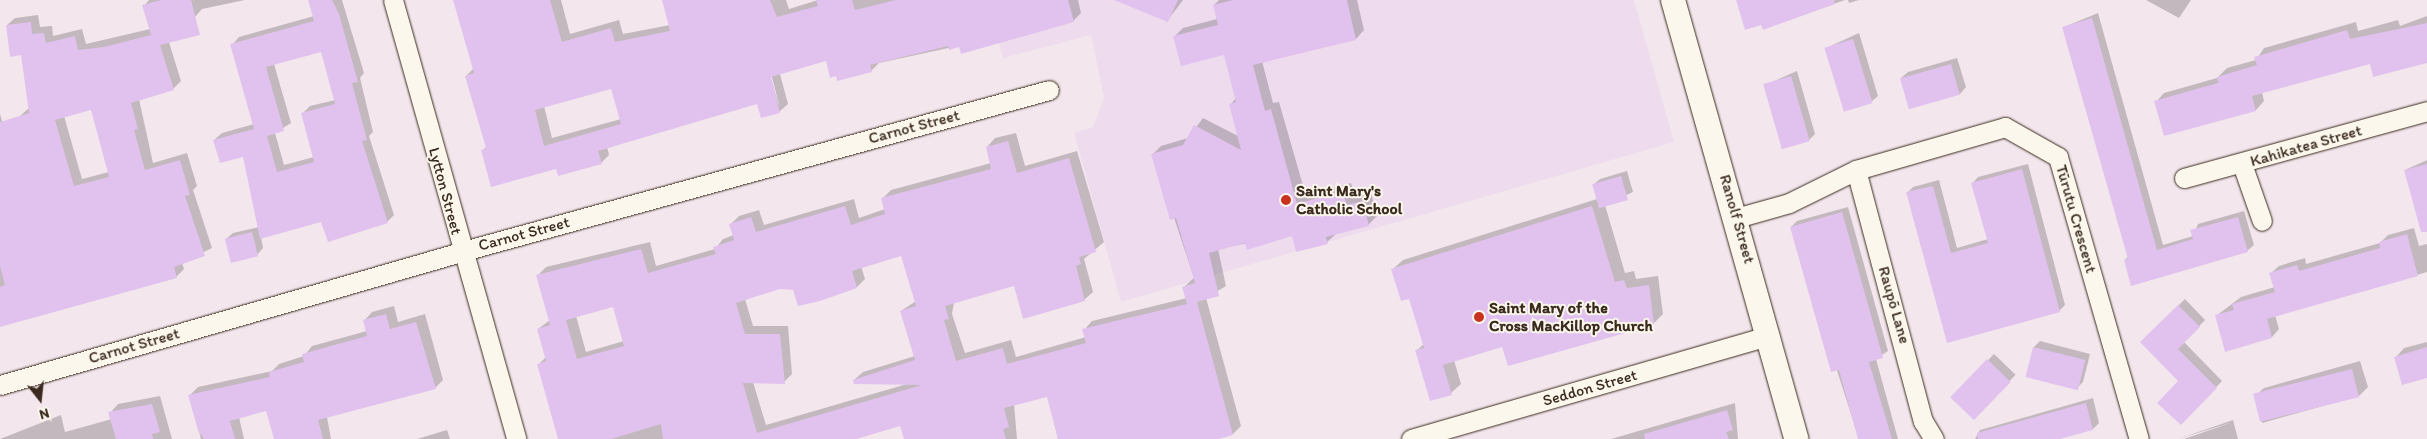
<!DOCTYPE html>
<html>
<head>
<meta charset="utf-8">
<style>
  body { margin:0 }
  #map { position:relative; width:2427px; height:439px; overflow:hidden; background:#f3e7ed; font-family:Itim,sans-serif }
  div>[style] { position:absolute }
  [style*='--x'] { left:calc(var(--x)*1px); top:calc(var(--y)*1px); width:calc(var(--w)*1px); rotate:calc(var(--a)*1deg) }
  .built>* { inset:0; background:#eedcee }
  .shadow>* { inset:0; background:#0003; transform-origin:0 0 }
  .building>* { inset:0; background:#e1c2ef; transform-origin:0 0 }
  .roads { filter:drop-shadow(0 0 1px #3b2a1e) drop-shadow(0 0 1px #3b2a1e) }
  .minor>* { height:19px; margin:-9.5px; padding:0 9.5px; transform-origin:9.5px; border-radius:9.5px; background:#fbf7ec }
  .tertiary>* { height:24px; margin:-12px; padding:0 12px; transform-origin:12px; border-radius:12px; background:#fbf7ec }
  .dots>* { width:14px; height:14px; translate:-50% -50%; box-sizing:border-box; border:2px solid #fbf7ec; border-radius:50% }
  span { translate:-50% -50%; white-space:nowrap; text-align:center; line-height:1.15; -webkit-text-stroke:4px #fbf7ec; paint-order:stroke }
  .street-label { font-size:16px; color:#3b2a1e }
  .poi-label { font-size:16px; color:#3b2a1e; font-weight:700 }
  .left { translate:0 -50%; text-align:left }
  .north { position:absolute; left:15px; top:374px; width:50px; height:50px; -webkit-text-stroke:4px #fbf7ec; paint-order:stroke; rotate:164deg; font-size:14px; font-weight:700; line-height:20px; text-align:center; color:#3b2a1e }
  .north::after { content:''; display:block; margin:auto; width:18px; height:22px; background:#3b2a1e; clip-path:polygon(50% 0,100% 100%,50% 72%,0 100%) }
</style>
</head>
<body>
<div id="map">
  <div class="built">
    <i style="clip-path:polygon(987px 0,1634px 0,1674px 142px,1121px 302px,1074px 133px,1093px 127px,1104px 98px,1091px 35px,1003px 58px)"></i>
  </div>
  <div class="shadow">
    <i style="clip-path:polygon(evenodd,149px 0,245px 0,202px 9px,195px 17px,164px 26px,181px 81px,173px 89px,139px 99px,153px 163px,187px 153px,197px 186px,193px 190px,212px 248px,182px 263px,184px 269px,176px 277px,0 326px,0 114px,15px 166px,19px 117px,29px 108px,22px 54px,7px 25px,15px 18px,38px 15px,40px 27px,52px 26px,53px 36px,82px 29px,86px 44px,150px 29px,144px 6px,149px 0,92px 108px,109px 172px,82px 179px,64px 116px,92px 108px)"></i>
    <i style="clip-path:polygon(evenodd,310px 0,342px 0,364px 73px,360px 78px,373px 132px,369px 136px,394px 215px,387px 222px,322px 220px,261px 237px,263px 248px,257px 255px,226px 239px,233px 233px,259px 227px,244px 155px,214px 140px,222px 133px,254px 124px,232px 45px,239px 37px,314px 16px,310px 0,322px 51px,335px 100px,310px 106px,302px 114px,314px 157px,284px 165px,275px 133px,291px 123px,274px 64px,322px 51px)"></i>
    <i style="clip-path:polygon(evenodd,457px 0,561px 0,570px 34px,619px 20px,623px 34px,670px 25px,663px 0,786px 0,789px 9px,818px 0,1078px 0,1081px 13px,1073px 21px,879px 63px,871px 71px,827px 59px,780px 74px,788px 104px,779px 112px,758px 103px,607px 147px,609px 155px,601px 163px,557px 168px,483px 150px,487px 146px,466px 76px,474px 68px,457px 0,770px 70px,780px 108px,768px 71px,770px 70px,457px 0,612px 87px,621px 119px,552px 138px,544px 106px,612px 87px)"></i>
    <i style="clip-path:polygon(1138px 0,1183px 0,1167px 21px)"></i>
    <i style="clip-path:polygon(evenodd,1219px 0,1357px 0,1364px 30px,1356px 39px,1262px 61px,1273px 103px,1279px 102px,1306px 196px,1351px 183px,1355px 197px,1371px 193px,1377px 216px,1368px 225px,1336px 234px,1327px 242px,1293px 234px,1218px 249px,1226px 286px,1206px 298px,1241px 426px,1233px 434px,1215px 439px,1058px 439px,1048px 395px,1014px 404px,1017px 439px,905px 439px,901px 425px,856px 439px,560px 439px,539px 364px,546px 357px,538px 329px,550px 320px,537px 276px,546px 267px,650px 242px,656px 266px,715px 249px,723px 239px,734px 235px,731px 224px,739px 216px,759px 210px,764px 225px,854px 199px,859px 218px,885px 209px,882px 199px,891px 190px,991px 163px,987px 147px,995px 138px,1016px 133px,1025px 166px,1077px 151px,1104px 242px,1084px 259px,1093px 292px,1084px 300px,1015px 284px,954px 302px,952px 314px,965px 353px,1011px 340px,1016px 357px,1086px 337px,1084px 330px,1092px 321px,1187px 298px,1184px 287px,1194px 278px,1153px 154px,1161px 146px,1188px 138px,1203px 118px,1238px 136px,1230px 105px,1236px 98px,1225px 54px,1175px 36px,1183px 28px,1217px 19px,1214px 5px,1219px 0,902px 254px,916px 301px,901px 311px,915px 356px,863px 372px,854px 380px,907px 384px,766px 425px,753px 382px,784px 382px,792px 374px,788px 326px,753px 326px,745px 299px,780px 288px,857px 287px,865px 279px,861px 266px,902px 254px,1219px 0,614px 306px,624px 341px,586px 352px,576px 316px,614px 306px)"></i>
    <i style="clip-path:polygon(1738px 0,1845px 0,1764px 28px)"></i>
    <i style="clip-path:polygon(1848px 0,1859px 0,1849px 3px)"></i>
    <i style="clip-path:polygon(2146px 0,2191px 0,2179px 18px)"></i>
    <i style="clip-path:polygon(2098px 13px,2163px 245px,2193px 236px,2198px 224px,2244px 211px,2254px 245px,2247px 251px,2125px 260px,2129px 256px,2064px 27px)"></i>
    <i style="clip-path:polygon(2427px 16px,2427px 61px,2370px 62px,2262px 92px,2264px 101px,2256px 110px,2165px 135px,2156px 102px,2164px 93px,2217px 78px,2227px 68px,2256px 60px,2264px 48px,2356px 22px,2358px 31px,2398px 20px,2400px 26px)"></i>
    <i style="clip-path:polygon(1859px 33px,1878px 96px,1871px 102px,1826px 48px)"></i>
    <i style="clip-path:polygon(1957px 58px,1966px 87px,1960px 94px,1901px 78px,1908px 72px)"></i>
    <i style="clip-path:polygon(1797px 71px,1815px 134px,1809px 140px,1765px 85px)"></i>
    <i style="clip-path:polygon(2427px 160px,2427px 200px,2405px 170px)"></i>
    <i style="clip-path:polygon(2028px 164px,2065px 305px,2059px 311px,1948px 342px,1907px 193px,1913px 187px,1939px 180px,1957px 248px,1988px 239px,1972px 184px,1978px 177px)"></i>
    <i style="clip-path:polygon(1627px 171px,1633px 192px,1605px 205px,1625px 273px,1634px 271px,1636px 279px,1658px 276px,1663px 314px,1653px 324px,1503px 346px,1454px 360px,1461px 384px,1451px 393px,1417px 350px,1424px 344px,1410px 297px,1393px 269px,1403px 260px,1597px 199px,1593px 185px,1600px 179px)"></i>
    <i style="clip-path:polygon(1848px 207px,1888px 351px,1876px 359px,1898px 439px,1859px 439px,1791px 227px,1797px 221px)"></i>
    <i style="clip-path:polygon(2414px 228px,2419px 246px,2427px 244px,2427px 272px,2275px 315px,2279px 329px,2272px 337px,2216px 316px,2241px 297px,2275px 287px,2271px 273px,2279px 266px,2305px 258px,2306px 264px,2380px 243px,2388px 235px)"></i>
    <i style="clip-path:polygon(2185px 299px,2205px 320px,2184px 342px,2222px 381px,2181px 424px,2180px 381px,2141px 342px)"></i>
    <i style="clip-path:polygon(394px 306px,398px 322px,425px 314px,443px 380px,435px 388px,327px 417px,331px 439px,276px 439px,267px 409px,239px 417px,244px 439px,201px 439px,189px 396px,198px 387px,272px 371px,279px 364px,304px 356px,312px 346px,367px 331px,364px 321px,372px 312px)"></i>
    <i style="clip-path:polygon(2040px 341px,2090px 354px,2083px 382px,2077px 388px,2027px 376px,2034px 347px)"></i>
    <i style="clip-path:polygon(2427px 342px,2427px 376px,2396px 357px,2404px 348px)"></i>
    <i style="left:1994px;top:354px;width:30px;height:61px;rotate:44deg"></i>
    <i style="clip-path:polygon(2360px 361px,2368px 387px,2359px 396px,2262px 423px,2255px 396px,2264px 388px)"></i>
    <i style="clip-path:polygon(160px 396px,172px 439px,0 439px,61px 415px,65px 432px,112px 419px,110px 413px,118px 404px)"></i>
    <i style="clip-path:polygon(2093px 398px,2099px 423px,2093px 429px,2057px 439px,1975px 439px,1980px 430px)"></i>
    <i style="clip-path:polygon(1735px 403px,1738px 439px,1611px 439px)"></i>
    <i style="clip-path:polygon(2233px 420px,2238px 439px,2184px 439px,2233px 422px,2178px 439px)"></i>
    <i style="clip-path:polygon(447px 430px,450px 439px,417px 439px)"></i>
  </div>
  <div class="building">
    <i style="clip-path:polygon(evenodd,161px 0,191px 0,200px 35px,160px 45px,174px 90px,131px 103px,138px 129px,134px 130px,145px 170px,180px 160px,190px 195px,185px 196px,205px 256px,174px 267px,177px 278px,0 327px,0 287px,5px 285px,0 266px,0 122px,29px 113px,21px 55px,10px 57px,6px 25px,31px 22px,32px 34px,44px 33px,46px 43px,75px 36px,78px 50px,104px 47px,151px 35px,142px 5px,161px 0,91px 110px,109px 177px,74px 186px,55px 120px,91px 110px)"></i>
    <i style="clip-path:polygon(evenodd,308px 0,332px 0,339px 14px,358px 82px,352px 83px,367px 140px,362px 141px,388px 223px,328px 242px,321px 222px,260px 239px,243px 157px,220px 163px,213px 140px,254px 129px,230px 44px,314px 21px,308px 0,321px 52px,335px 104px,301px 113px,314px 162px,277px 172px,267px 136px,284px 131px,266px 67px,321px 52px)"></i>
    <i style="clip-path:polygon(evenodd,453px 0,550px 0,562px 42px,611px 28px,615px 42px,670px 31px,662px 0,770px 0,777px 17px,818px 6px,816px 0,852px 0,855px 10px,896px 0,1068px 0,1074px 22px,961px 54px,959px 47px,949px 50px,948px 46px,870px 65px,872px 72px,837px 81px,836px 76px,830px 78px,826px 61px,771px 77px,780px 113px,761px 118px,757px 104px,598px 151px,602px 164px,558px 176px,556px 169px,491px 187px,481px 150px,486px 148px,465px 76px,474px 73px,453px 0,611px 89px,621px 124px,544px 146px,535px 110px,611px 89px)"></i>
    <i style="clip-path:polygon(1114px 0,1178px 0,1168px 22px)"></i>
    <i style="clip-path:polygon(evenodd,1233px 0,1347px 0,1356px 40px,1253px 65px,1265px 111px,1271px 109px,1297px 204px,1342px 191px,1347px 205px,1363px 201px,1369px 226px,1326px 237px,1328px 244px,1296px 252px,1292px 236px,1247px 250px,1245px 243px,1209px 253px,1219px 296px,1197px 302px,1233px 435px,1219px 439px,1058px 439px,1047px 397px,1004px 408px,1009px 427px,1003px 429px,1006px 439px,904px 439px,900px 426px,856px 439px,663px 439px,661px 424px,611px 439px,558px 439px,537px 364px,546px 361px,537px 329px,550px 325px,536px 275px,641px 249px,648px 273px,716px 254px,713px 247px,734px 240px,729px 224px,751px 217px,756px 232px,845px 206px,851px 225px,885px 214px,881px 198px,991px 169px,986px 147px,1008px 141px,1017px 173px,1069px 158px,1096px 252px,1079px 257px,1081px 264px,1076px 266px,1085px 301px,1023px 319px,1014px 286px,945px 306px,949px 319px,944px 320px,956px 361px,1003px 348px,1007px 364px,1086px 343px,1082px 329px,1187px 304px,1182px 287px,1195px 283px,1176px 218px,1170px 220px,1151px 154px,1183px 145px,1194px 125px,1241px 150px,1229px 104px,1236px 102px,1224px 55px,1181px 66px,1173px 36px,1218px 25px,1213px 5px,1233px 0,901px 256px,916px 306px,900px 311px,915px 360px,853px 380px,854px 384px,922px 385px,757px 433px,743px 383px,785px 384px,780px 334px,745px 334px,736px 303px,780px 289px,793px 290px,798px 306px,820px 301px,857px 288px,852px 271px,901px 256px,1233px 0,613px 307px,624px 346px,577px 359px,566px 320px,613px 307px)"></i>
    <i style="clip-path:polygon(1736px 0,1834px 0,1835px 4px,1763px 30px,1761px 25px,1745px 30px)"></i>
    <i style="clip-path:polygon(2092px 18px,2157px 250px,2193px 239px,2190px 230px,2238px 217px,2248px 252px,2131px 286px,2124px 260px,2128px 259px,2062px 27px)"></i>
    <i style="clip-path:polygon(2427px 23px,2427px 63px,2373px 77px,2370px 64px,2252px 96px,2256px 111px,2164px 136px,2154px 101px,2218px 83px,2217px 77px,2257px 65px,2254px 57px,2347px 30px,2350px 39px)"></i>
    <i style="left:1853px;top:39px;width:67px;height:30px;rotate:73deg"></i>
    <i style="left:1951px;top:64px;width:32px;height:53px;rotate:74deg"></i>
    <i style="left:1791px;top:76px;width:68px;height:29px;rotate:74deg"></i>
    <i style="clip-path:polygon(2427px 164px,2427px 232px,2421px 232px,2404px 170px)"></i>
    <i style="clip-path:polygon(2022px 169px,2060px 312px,1947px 343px,1906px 192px,1933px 186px,1951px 253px,1988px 243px,1971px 183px)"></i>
    <i style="left:1621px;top:176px;width:25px;height:30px;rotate:74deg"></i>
    <i style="clip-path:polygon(1592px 206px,1615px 282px,1624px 280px,1627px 288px,1649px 285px,1654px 325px,1508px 366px,1502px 347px,1443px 365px,1452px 395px,1430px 401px,1415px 350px,1424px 348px,1409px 299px,1401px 301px,1391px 269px)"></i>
    <i style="clip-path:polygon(1842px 212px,1883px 358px,1869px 362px,1892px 439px,1858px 439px,1839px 370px,1831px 372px,1790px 227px)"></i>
    <i style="left:252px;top:232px;width:25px;height:28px;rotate:76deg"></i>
    <i style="clip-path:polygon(2407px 234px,2418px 276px,2267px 319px,2272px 338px,2225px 352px,2215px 315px,2234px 310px,2232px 304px,2275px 292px,2269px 273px,2297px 265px,2299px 271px,2380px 248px,2379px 242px)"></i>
    <i style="clip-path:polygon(2178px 305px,2200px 327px,2178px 349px,2217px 388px,2181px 425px,2157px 403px,2178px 381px,2140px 342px)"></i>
    <i style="clip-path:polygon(386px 314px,390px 329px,416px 322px,436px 389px,318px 420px,323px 439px,274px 439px,266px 411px,230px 421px,235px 439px,204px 439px,198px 430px,188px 395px,270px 377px,269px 372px,304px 362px,302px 354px,367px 336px,363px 320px)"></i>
    <i style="left:2033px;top:347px;width:54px;height:31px;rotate:14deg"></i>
    <i style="clip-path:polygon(2427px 347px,2427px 378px,2402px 385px,2394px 357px)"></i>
    <i style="left:1987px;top:359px;width:33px;height:53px;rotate:44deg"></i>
    <i style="left:2352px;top:369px;width:29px;height:102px;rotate:76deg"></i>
    <i style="clip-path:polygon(2086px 403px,2093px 430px,2060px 439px,1978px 439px,1977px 433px)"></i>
    <i style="clip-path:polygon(152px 404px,160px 432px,152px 434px,153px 439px,116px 439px,108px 412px)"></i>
    <i style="clip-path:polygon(1727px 410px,1733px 430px,1726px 432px,1729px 439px,1645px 439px,1644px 434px)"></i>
  </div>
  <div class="roads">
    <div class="minor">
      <i style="--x:393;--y:0;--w:456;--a:74.3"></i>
      <i style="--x:2242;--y:164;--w:60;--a:70.7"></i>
      <i style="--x:1856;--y:170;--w:260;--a:75.1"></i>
      <i style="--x:1923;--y:421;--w:21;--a:59"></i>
      <i style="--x:2184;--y:178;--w:252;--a:-15.4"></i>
      <i style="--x:1736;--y:218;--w:55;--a:-15.8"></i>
      <i style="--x:1789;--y:203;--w:75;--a:-26.2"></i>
      <i style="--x:1856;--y:170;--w:155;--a:-16.1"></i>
      <i style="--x:2005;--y:127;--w:61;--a:29.5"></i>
      <i style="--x:2058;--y:157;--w:293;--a:74"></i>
      <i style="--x:0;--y:385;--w:498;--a:-16.1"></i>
      <i style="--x:478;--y:247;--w:592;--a:-15.37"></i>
      <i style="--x:1411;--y:439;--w:373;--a:-16.1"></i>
    </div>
    <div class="tertiary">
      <i style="--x:1673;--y:0;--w:456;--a:74.3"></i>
    </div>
  </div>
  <div class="dots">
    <i style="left:1286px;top:200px;background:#c8321e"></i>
    <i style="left:1479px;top:317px;background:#c8321e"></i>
  </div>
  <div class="street-label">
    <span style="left:914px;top:127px;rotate:-15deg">Carnot Street</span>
    <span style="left:2306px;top:146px;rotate:-16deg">Kahikatea Street</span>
    <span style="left:445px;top:191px;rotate:75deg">Lytton Street</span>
    <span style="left:1737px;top:219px;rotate:74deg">Ranolf Street</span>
    <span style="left:2076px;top:219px;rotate:74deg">Tūrutu Crescent</span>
    <span style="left:524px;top:234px;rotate:-15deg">Carnot Street</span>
    <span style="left:1894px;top:305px;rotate:74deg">Raupō Lane</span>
    <span style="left:134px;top:346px;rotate:-16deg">Carnot Street</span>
    <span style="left:1590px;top:388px;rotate:-16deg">Seddon Street</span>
  </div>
  <div class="poi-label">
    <span class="left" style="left:1296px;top:200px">Saint Mary's<br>Catholic School</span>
    <span class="left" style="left:1489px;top:317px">Saint Mary of the<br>Cross MacKillop Church</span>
  </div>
  <div class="north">N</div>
</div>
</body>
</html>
